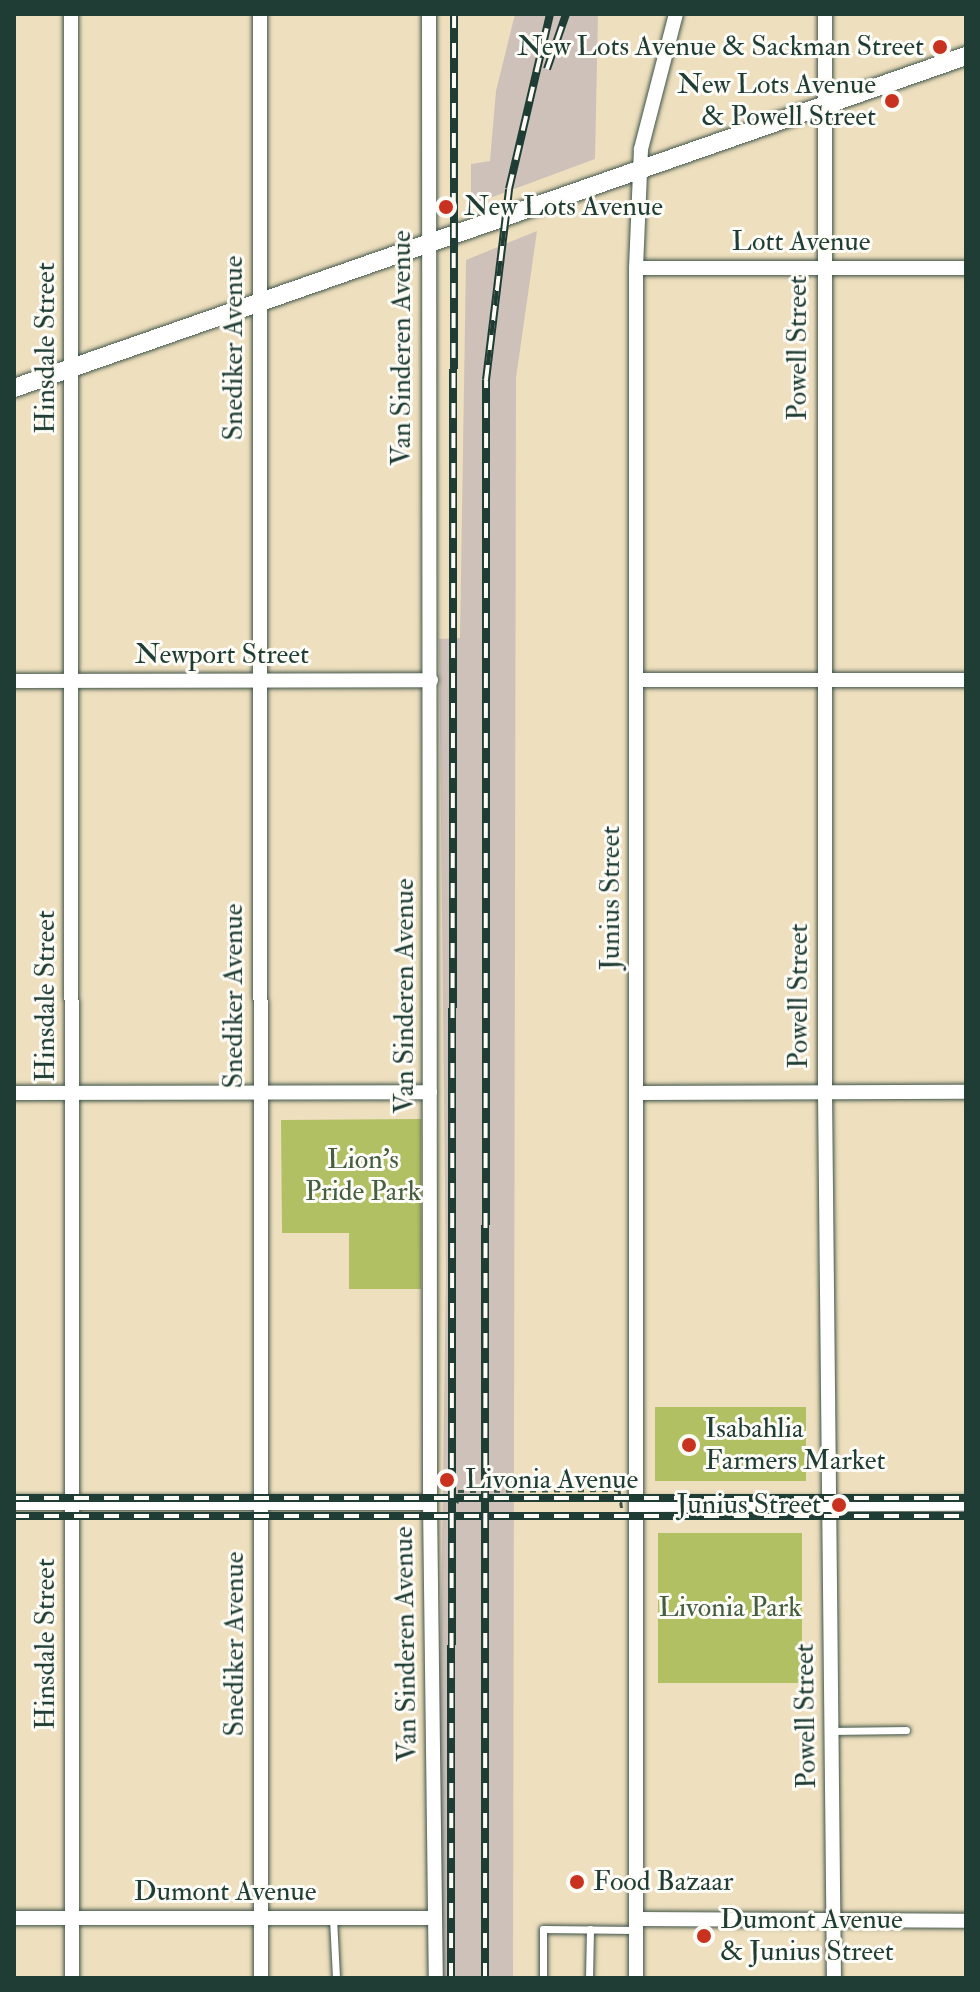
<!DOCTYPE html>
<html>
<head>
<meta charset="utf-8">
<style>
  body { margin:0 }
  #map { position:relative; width:980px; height:1992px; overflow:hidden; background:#eedfbe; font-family:"IM FELL Double Pica",serif }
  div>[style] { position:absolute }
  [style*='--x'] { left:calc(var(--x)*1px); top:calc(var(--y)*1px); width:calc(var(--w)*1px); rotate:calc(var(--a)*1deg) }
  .industrial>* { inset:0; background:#cec1b9 }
  .green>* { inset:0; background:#b1c062; transform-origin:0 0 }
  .path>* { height:3px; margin-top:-1.5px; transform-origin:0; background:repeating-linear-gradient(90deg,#3e5549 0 6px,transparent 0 12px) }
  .roads { filter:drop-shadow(0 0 2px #3e5549) drop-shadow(0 0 2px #3e5549) }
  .service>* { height:7px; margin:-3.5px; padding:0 3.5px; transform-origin:3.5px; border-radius:3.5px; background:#fff }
  .minor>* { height:14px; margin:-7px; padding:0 7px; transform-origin:7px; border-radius:7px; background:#fff }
  .tertiary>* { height:18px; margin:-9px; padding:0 9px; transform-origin:9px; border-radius:9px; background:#fff }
  .rail>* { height:8px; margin-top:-4px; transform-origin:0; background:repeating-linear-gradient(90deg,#fdfcf7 0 15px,#1f3d34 0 30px); box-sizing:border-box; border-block:2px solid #1f3d34 }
  .path-bridge>* { height:3px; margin-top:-1.5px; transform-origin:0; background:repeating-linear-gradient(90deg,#3e5549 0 6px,transparent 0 12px) }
  .dots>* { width:22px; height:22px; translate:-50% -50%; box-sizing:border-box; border:4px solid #fdfcf7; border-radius:50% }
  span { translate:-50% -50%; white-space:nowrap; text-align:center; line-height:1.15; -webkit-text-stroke:6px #fdfcf7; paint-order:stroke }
  .poi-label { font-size:28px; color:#1f3d34 }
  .right { translate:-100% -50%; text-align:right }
  .left { translate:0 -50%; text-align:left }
  .street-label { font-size:28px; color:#1f3d34 }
  .park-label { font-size:28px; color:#445e40 }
  .frame { position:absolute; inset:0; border:16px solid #1f3d34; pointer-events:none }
</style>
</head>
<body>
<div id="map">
  <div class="industrial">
    <i style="clip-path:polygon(515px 14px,598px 14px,595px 159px,471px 205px,471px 164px,490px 161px,496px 91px)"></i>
    <i style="clip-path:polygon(537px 231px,516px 378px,513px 1978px,443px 1978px,439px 1759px,446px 1274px,439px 639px,460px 638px,466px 260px)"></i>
  </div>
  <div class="green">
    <i style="clip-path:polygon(421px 1119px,421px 1289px,349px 1289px,349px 1233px,282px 1233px,281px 1120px)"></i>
    <i style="left:655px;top:1407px;width:151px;height:74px"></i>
    <i style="left:658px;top:1533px;width:144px;height:150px"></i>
  </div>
  <div class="path">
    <i style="--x:619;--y:1490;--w:22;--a:82"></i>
    <i style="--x:446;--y:1499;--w:12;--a:20"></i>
    <i style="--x:457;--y:1503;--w:12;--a:-85"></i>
    <i style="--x:458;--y:1491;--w:12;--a:0"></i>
  </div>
  <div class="roads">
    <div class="service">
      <i style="--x:833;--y:1731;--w:73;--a:-0.8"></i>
      <i style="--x:333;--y:1918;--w:60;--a:87.1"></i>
      <i style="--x:543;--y:1978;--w:49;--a:-90"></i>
      <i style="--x:543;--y:1929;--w:93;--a:0.6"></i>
      <i style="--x:589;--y:1978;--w:49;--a:-88.8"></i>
    </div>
    <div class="minor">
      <i style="--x:71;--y:14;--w:1964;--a:89.97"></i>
      <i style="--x:260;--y:14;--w:1964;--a:89.97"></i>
      <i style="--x:429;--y:14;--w:1489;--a:89.96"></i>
      <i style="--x:430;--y:1503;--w:475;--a:89.3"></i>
      <i style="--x:825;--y:14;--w:1079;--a:90"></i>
      <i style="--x:825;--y:1093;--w:885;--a:89.42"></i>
      <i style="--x:636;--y:268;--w:330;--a:0"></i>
      <i style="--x:637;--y:680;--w:329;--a:0"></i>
      <i style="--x:14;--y:681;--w:417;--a:-0.1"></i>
      <i style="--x:14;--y:1093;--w:416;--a:-0.1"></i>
      <i style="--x:637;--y:1093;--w:329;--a:-0.2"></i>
      <i style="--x:14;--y:1503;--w:416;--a:0"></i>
      <i style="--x:638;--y:1505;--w:328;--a:-0.2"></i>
      <i style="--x:14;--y:1918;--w:421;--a:0"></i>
      <i style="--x:636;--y:1919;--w:330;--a:0.3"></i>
      <i style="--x:636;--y:1978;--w:1710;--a:-90"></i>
      <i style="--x:636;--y:268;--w:119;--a:-87.6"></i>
      <i style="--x:641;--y:149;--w:139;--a:-75.5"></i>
    </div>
    <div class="tertiary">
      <i style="--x:14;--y:388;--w:1008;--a:-19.23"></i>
    </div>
  </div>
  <div class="rail">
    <i style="--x:547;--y:69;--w:58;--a:-70.9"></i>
    <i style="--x:14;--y:1498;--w:952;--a:0"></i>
    <i style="--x:14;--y:1516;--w:952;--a:0"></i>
    <i style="--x:451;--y:1978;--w:1964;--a:-89.91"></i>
    <i style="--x:485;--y:1978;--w:1598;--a:-89.96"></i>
    <i style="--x:486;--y:380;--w:192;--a:-83.1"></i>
    <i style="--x:509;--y:189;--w:180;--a:-76.8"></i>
  </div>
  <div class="path-bridge">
    <i style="--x:470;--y:1491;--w:149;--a:-0.4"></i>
  </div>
  <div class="dots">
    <i style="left:940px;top:47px;background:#c8321e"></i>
    <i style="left:892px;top:101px;background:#c8321e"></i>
    <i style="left:446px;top:207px;background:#c8321e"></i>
    <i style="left:689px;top:1445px;background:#c8321e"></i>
    <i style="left:447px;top:1480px;background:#c8321e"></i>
    <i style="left:839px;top:1505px;background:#c8321e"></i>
    <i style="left:577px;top:1882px;background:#c8321e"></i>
    <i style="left:704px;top:1936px;background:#c8321e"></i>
  </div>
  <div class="poi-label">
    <span class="right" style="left:924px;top:47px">New Lots Avenue &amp; Sackman Street</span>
    <span class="right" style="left:876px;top:101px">New Lots Avenue<br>&amp; Powell Street</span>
    <span class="left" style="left:464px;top:207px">New Lots Avenue</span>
    <span class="left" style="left:705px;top:1445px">Isabahlia<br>Farmers Market</span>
    <span class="left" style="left:465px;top:1480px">Livonia Avenue</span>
    <span class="right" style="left:821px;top:1505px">Junius Street</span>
    <span class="left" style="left:593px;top:1882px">Food Bazaar</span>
    <span class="left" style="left:720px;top:1936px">Dumont Avenue<br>&amp; Junius Street</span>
  </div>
  <div class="street-label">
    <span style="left:801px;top:242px">Lott Avenue</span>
    <span style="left:46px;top:348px;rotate:-90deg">Hinsdale Street</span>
    <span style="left:234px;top:348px;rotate:-90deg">Snediker Avenue</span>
    <span style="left:402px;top:348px;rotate:-90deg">Van Sinderen Avenue</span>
    <span style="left:798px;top:348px;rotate:-90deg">Powell Street</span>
    <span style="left:222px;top:655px">Newport Street</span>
    <span style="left:611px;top:898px;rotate:-90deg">Junius Street</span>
    <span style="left:46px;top:996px;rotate:-90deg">Hinsdale Street</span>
    <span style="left:234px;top:996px;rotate:-90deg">Snediker Avenue</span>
    <span style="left:405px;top:996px;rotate:-90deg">Van Sinderen Avenue</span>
    <span style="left:799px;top:996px;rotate:-90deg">Powell Street</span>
    <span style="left:46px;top:1644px;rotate:-90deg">Hinsdale Street</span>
    <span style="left:235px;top:1644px;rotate:-90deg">Snediker Avenue</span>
    <span style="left:406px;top:1644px;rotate:-91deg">Van Sinderen Avenue</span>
    <span style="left:806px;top:1716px;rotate:-91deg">Powell Street</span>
    <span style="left:225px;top:1892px">Dumont Avenue</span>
  </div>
  <div class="park-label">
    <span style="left:363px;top:1176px">Lion's<br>Pride Park</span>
    <span style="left:730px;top:1608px">Livonia Park</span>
  </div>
  <div class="frame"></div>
</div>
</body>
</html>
